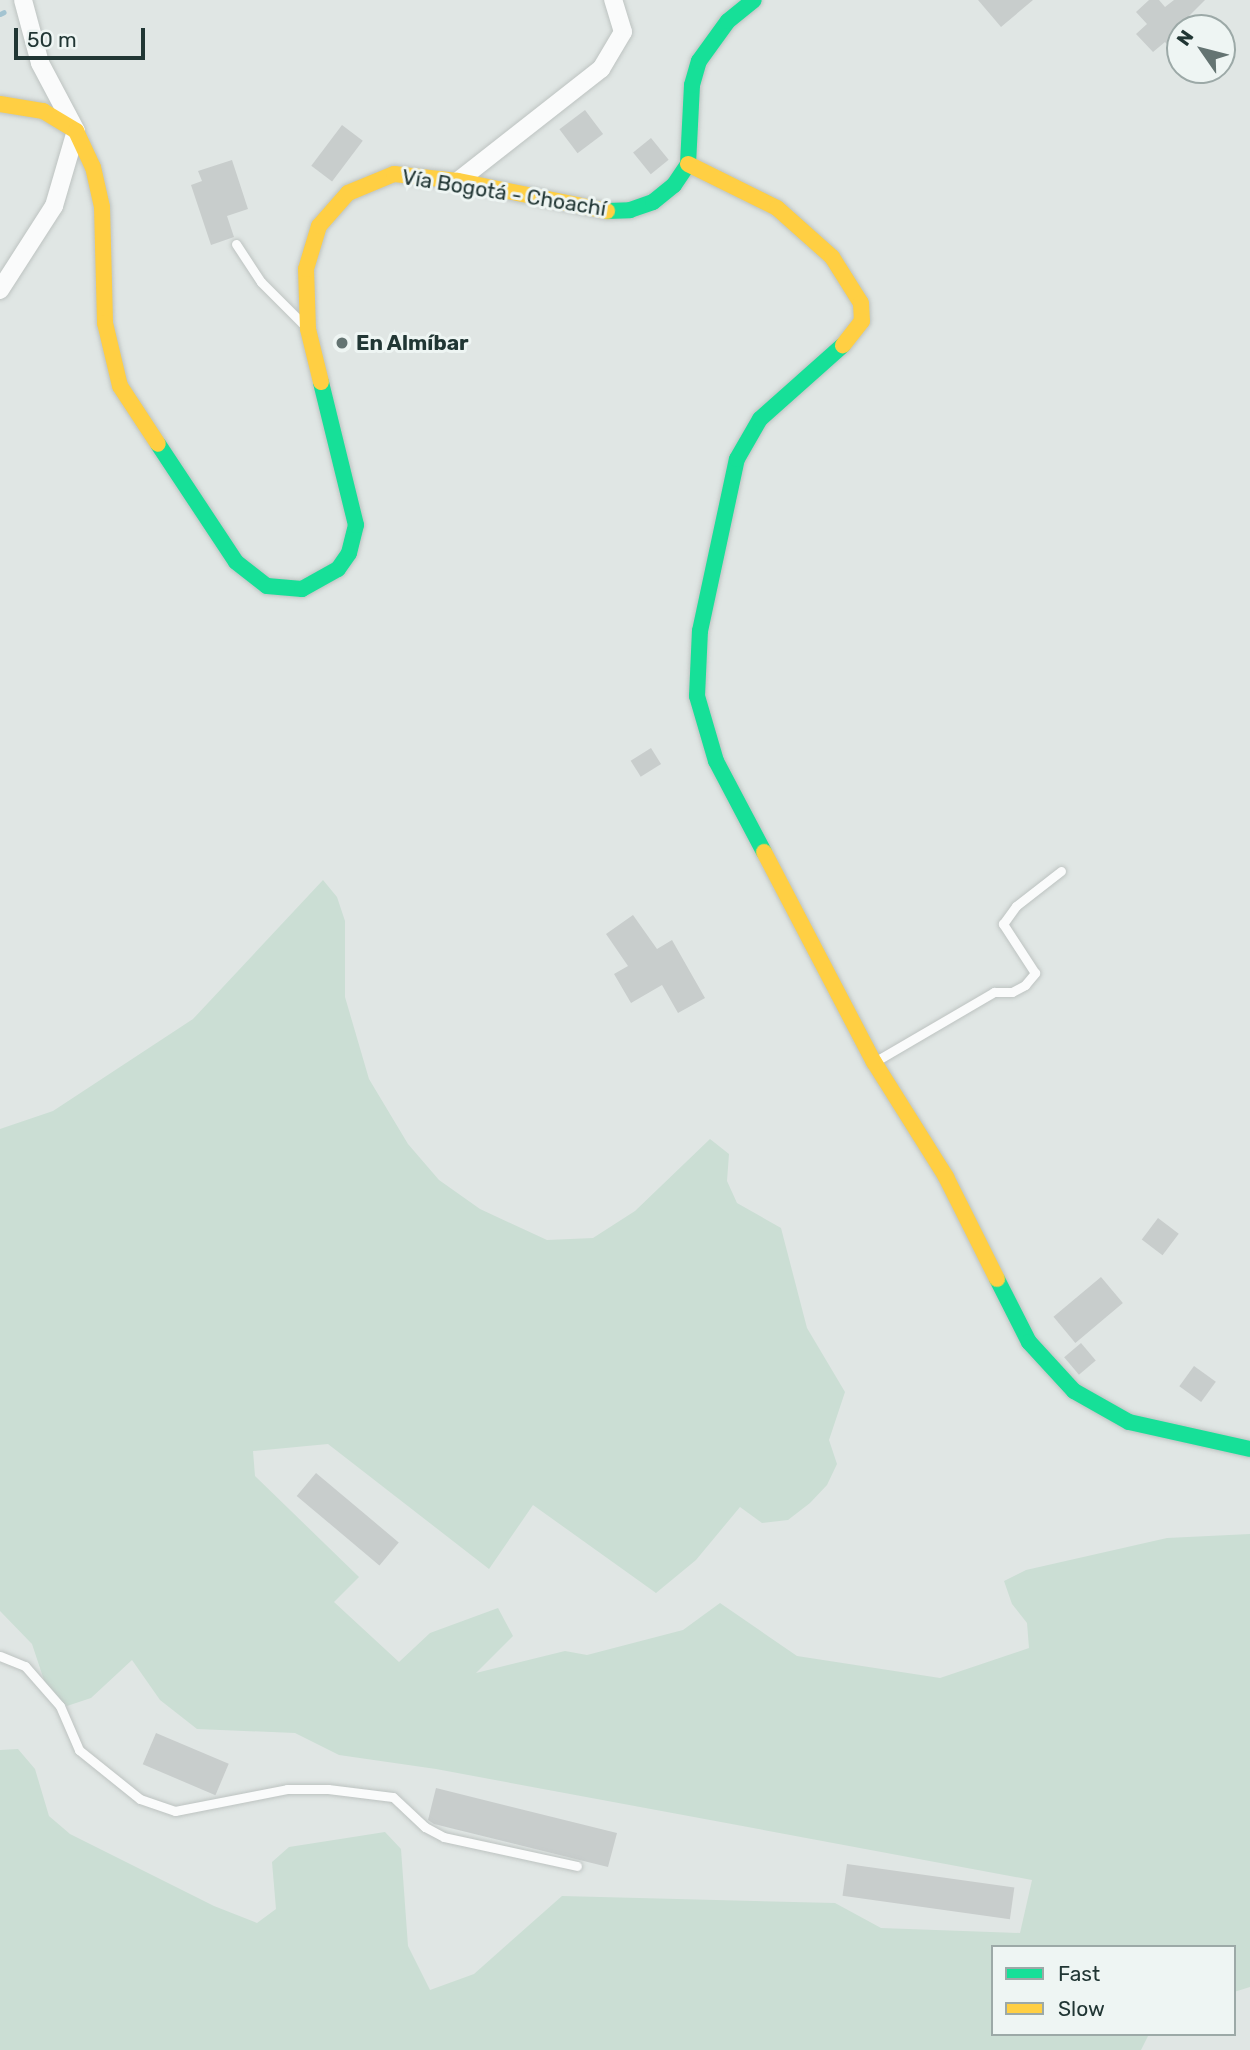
<!DOCTYPE html>
<html>
<head>
<meta charset="utf-8">
<style>
  body { margin:0 }
  #map { position:relative; width:1250px; height:2050px; overflow:hidden; background:#e0e6e4; font-family:Rubik,sans-serif }
  div>[style] { position:absolute }
  [style*='--x'] { left:calc(var(--x)*1px); top:calc(var(--y)*1px); width:calc(var(--w)*1px); rotate:calc(var(--a)*1deg) }
  .green>* { inset:0; background:#cbded4 }
  .stream>* { height:5px; margin:-2.5px; padding:0 2.5px; transform-origin:2.5px; border-radius:2.5px; background:#a4c4d1 }
  .building>* { inset:0; background:#c8cdcc; transform-origin:0 0 }
  .roads { filter:drop-shadow(0 0 2px #bdc3c1) drop-shadow(0 0 2px #bdc3c1) }
  .lane>* { height:9px; margin:-4.5px; padding:0 4.5px; transform-origin:4.5px; border-radius:4.5px; background:#fafbfb }
  .street>* { height:18px; margin:-9px; padding:0 9px; transform-origin:9px; border-radius:9px; background:#fafbfb }
  .fast>* { height:16px; margin:-8px; padding:0 8px; transform-origin:8px; border-radius:8px; background:#16e098 }
  .slow>* { height:16px; margin:-8px; padding:0 8px; transform-origin:8px; border-radius:8px; background:#ffcf43 }
  .dots>* { width:19px; height:19px; translate:-50% -50%; box-sizing:border-box; border:4px solid #eef5f3; border-radius:50% }
  span { translate:-50% -50%; white-space:nowrap; text-align:center; line-height:1.15; -webkit-text-stroke:6px #eef5f3; paint-order:stroke }
  .street-label { font-size:21px; color:#213634 }
  .poi-label { font-size:21px; color:#213634; font-weight:700 }
  .left { translate:0 -50%; text-align:left }
  .legend { position:absolute; left:991px; top:1945px; width:245px; height:91px; box-sizing:border-box; background:#eef5f3; border:2px solid #9ca9a7; margin:0; padding:9px 12px; list-style:none; font-size:21px; color:#213634 }
  .legend li { display:flex; align-items:center; gap:14px; height:35px }
  .legend b { width:35px; border:2px solid #9ca9a7 }
  .north { position:absolute; left:1166px; top:14px; width:70px; height:70px; box-sizing:border-box; background:#eef5f3; border:2px solid #9ca9a7; border-radius:50%; rotate:305deg; font-size:19px; font-weight:700; line-height:28px; text-align:center; color:#213634 }
  .north::after { content:''; display:block; margin:auto; width:24px; height:32px; background:#647472; clip-path:polygon(50% 0,100% 100%,50% 72%,0 100%) }
  .scale { position:absolute; left:14px; top:28px; width:131px; height:32px; box-sizing:border-box; border:4px solid #213634; border-top:0; padding-left:9px; font-size:21px; line-height:24px; white-space:nowrap; color:#213634; -webkit-text-stroke:5px #eef5f3; paint-order:stroke }
</style>
</head>
<body>
<div id="map">
  <div class="green">
    <i style="clip-path:polygon(323px 880px,337px 897px,345px 921px,345px 997px,369px 1079px,408px 1144px,439px 1180px,480px 1209px,547px 1240px,593px 1238px,635px 1211px,710px 1139px,729px 1154px,727px 1181px,737px 1203px,781px 1228px,807px 1328px,845px 1392px,829px 1440px,837px 1464px,827px 1485px,810px 1503px,788px 1520px,762px 1523px,740px 1507px,696px 1560px,656px 1593px,533px 1505px,489px 1569px,328px 1444px,253px 1451px,255px 1476px,359px 1577px,334px 1602px,399px 1662px,430px 1633px,498px 1608px,513px 1636px,476px 1673px,565px 1651px,587px 1655px,683px 1630px,720px 1603px,797px 1656px,940px 1678px,1029px 1648px,1027px 1623px,1012px 1604px,1004px 1581px,1026px 1570px,1167px 1538px,1250px 1534px,1250px 1987px,1234px 1992px,1234px 1947px,993px 1947px,993px 2034px,1149px 2034px,1141px 2050px,0 2050px,0 1750px,18px 1749px,35px 1769px,49px 1816px,70px 1834px,214px 1906px,257px 1923px,276px 1909px,272px 1862px,289px 1847px,385px 1832px,401px 1849px,408px 1946px,430px 1990px,474px 1974px,562px 1896px,835px 1903px,881px 1928px,1020px 1933px,1032px 1880px,436px 1769px,339px 1755px,295px 1733px,197px 1729px,160px 1700px,132px 1660px,91px 1698px,67px 1706px,47px 1689px,32px 1644px,0 1611px,0 1129px,53px 1111px,193px 1019px)"></i>
  </div>
  <div class="stream">
    <i style="--x:0;--y:14;--w:4;--a:-27"></i>
  </div>
  <div class="building">
    <i style="clip-path:polygon(978px 0,1033px 0,1001px 27px)"></i>
    <i style="clip-path:polygon(1149px 0,1159px 0,1165px 7px,1174px 0,1205px 0,1183px 22px,1189px 28px,1180px 28px,1180px 59px,1165px 42px,1153px 52px,1136px 34px,1147px 24px,1136px 12px)"></i>
    <i style="left:585px;top:110px;width:30px;height:32px;rotate:53deg"></i>
    <i style="left:342px;top:125px;width:26px;height:51px;rotate:37deg"></i>
    <i style="left:651px;top:138px;width:28px;height:23px;rotate:51deg"></i>
    <i style="clip-path:polygon(232px 160px,248px 209px,227px 216px,234px 237px,211px 245px,191px 185px,202px 181px,198px 171px)"></i>
    <i style="left:651px;top:748px;width:19px;height:24px;rotate:58deg"></i>
    <i style="clip-path:polygon(633px 915px,657px 949px,672px 940px,705px 998px,678px 1013px,662px 985px,631px 1003px,614px 974px,628px 966px,606px 934px)"></i>
    <i style="left:1158px;top:1218px;width:26px;height:27px;rotate:37deg"></i>
    <i style="left:1101px;top:1277px;width:34px;height:62px;rotate:50deg"></i>
    <i style="left:1081px;top:1343px;width:23px;height:22px;rotate:50deg"></i>
    <i style="left:1194px;top:1366px;width:27px;height:25px;rotate:36deg"></i>
    <i style="left:316px;top:1473px;width:108px;height:30px;rotate:40deg"></i>
    <i style="left:156px;top:1733px;width:79px;height:34px;rotate:23deg"></i>
    <i style="clip-path:polygon(436px 1788px,617px 1833px,608px 1867px,434px 1824px,428px 1820px)"></i>
    <i style="left:847px;top:1864px;width:169px;height:32px;rotate:8deg"></i>
  </div>
  <div class="roads">
    <div class="lane">
      <i style="--x:236;--y:244;--w:45;--a:56.7"></i>
      <i style="--x:261;--y:282;--w:58;--a:45"></i>
      <i style="--x:876;--y:1061;--w:137;--a:-30.3"></i>
      <i style="--x:994;--y:992;--w:18;--a:0"></i>
      <i style="--x:1012;--y:992;--w:15;--a:-28"></i>
      <i style="--x:1025;--y:985;--w:16;--a:-50"></i>
      <i style="--x:1035;--y:973;--w:59;--a:-123.1"></i>
      <i style="--x:1003;--y:924;--w:22;--a:-54"></i>
      <i style="--x:1016;--y:906;--w:57;--a:-37.9"></i>
      <i style="--x:0;--y:1656;--w:27;--a:22"></i>
      <i style="--x:25;--y:1666;--w:53;--a:48.8"></i>
      <i style="--x:60;--y:1706;--w:48;--a:66.6"></i>
      <i style="--x:79;--y:1750;--w:78;--a:38.8"></i>
      <i style="--x:140;--y:1799;--w:37;--a:19"></i>
      <i style="--x:175;--y:1811;--w:114;--a:-11.1"></i>
      <i style="--x:287;--y:1789;--w:41;--a:0"></i>
      <i style="--x:328;--y:1789;--w:65;--a:7"></i>
      <i style="--x:393;--y:1797;--w:44;--a:43.2"></i>
      <i style="--x:425;--y:1827;--w:21;--a:28"></i>
      <i style="--x:444;--y:1837;--w:136;--a:12.3"></i>
    </div>
    <div class="street">
      <i style="--x:458;--y:181;--w:182;--a:-38.1"></i>
      <i style="--x:601;--y:69;--w:43;--a:-59.3"></i>
      <i style="--x:623;--y:32;--w:34;--a:-107"></i>
      <i style="--x:0;--y:290;--w:100;--a:-57.3"></i>
      <i style="--x:54;--y:206;--w:78;--a:-73.7"></i>
      <i style="--x:76;--y:131;--w:77;--a:-117.9"></i>
      <i style="--x:40;--y:63;--w:65;--a:-105.1"></i>
    </div>
    <div class="fast">
      <i style="--x:607;--y:211;--w:23;--a:-2"></i>
      <i style="--x:630;--y:210;--w:24;--a:-19"></i>
      <i style="--x:653;--y:202;--w:27;--a:-39"></i>
      <i style="--x:674;--y:185;--w:25;--a:-56"></i>
      <i style="--x:688;--y:164;--w:79;--a:-87.1"></i>
      <i style="--x:692;--y:85;--w:25;--a:-74"></i>
      <i style="--x:699;--y:61;--w:49;--a:-54.1"></i>
      <i style="--x:728;--y:21;--w:33;--a:-39"></i>
      <i style="--x:158;--y:444;--w:141;--a:56.5"></i>
      <i style="--x:236;--y:562;--w:39;--a:38"></i>
      <i style="--x:267;--y:586;--w:35;--a:5"></i>
      <i style="--x:302;--y:589;--w:41;--a:-29.1"></i>
      <i style="--x:338;--y:569;--w:19;--a:-55"></i>
      <i style="--x:349;--y:553;--w:29;--a:-76"></i>
      <i style="--x:356;--y:525;--w:147;--a:-103.8"></i>
      <i style="--x:764;--y:852;--w:103;--a:-117.8"></i>
      <i style="--x:716;--y:761;--w:68;--a:-106.3"></i>
      <i style="--x:697;--y:696;--w:65;--a:-87.4"></i>
      <i style="--x:700;--y:631;--w:176;--a:-77.9"></i>
      <i style="--x:737;--y:459;--w:46;--a:-60.1"></i>
      <i style="--x:760;--y:419;--w:111;--a:-41.7"></i>
      <i style="--x:997;--y:1279;--w:71;--a:63.1"></i>
      <i style="--x:1029;--y:1342;--w:67;--a:47.4"></i>
      <i style="--x:1074;--y:1391;--w:63;--a:29.4"></i>
      <i style="--x:1129;--y:1422;--w:124;--a:12.6"></i>
    </div>
    <div class="slow">
      <i style="--x:0;--y:104;--w:44;--a:9.2"></i>
      <i style="--x:43;--y:111;--w:39;--a:31"></i>
      <i style="--x:76;--y:131;--w:40;--a:65"></i>
      <i style="--x:93;--y:167;--w:41;--a:77.3"></i>
      <i style="--x:102;--y:207;--w:116;--a:88.5"></i>
      <i style="--x:105;--y:323;--w:65;--a:76.6"></i>
      <i style="--x:120;--y:386;--w:69;--a:56.8"></i>
      <i style="--x:688;--y:164;--w:99;--a:26.3"></i>
      <i style="--x:777;--y:208;--w:74;--a:41.7"></i>
      <i style="--x:832;--y:257;--w:54;--a:57.8"></i>
      <i style="--x:861;--y:303;--w:18;--a:87"></i>
      <i style="--x:862;--y:321;--w:31;--a:128"></i>
      <i style="--x:321;--y:382;--w:55;--a:-103.8"></i>
      <i style="--x:308;--y:329;--w:60;--a:-91.9"></i>
      <i style="--x:306;--y:269;--w:45;--a:-73.2"></i>
      <i style="--x:319;--y:226;--w:44;--a:-48.7"></i>
      <i style="--x:348;--y:193;--w:50;--a:-22.4"></i>
      <i style="--x:394;--y:174;--w:64;--a:6.2"></i>
      <i style="--x:458;--y:181;--w:152;--a:11.4"></i>
      <i style="--x:764;--y:852;--w:237;--a:62.4"></i>
      <i style="--x:874;--y:1062;--w:136;--a:57.9"></i>
      <i style="--x:946;--y:1177;--w:114;--a:63.4"></i>
    </div>
  </div>
  <div class="dots">
    <i style="left:342px;top:343px;background:#647472"></i>
  </div>
  <div class="street-label">
    <span style="left:504px;top:193px;rotate:9deg">Vía Bogotá - Choachí</span>
  </div>
  <div class="poi-label">
    <span class="left" style="left:356px;top:343px">En Almíbar</span>
  </div>
  <ul class="legend">
  <li><b style="height:9px;background:#16e098"></b>Fast</li>
  <li><b style="height:9px;background:#ffcf43"></b>Slow</li>
  </ul>
  <div class="north">N</div>
  <div class="scale">50 m</div>
</div>
</body>
</html>
